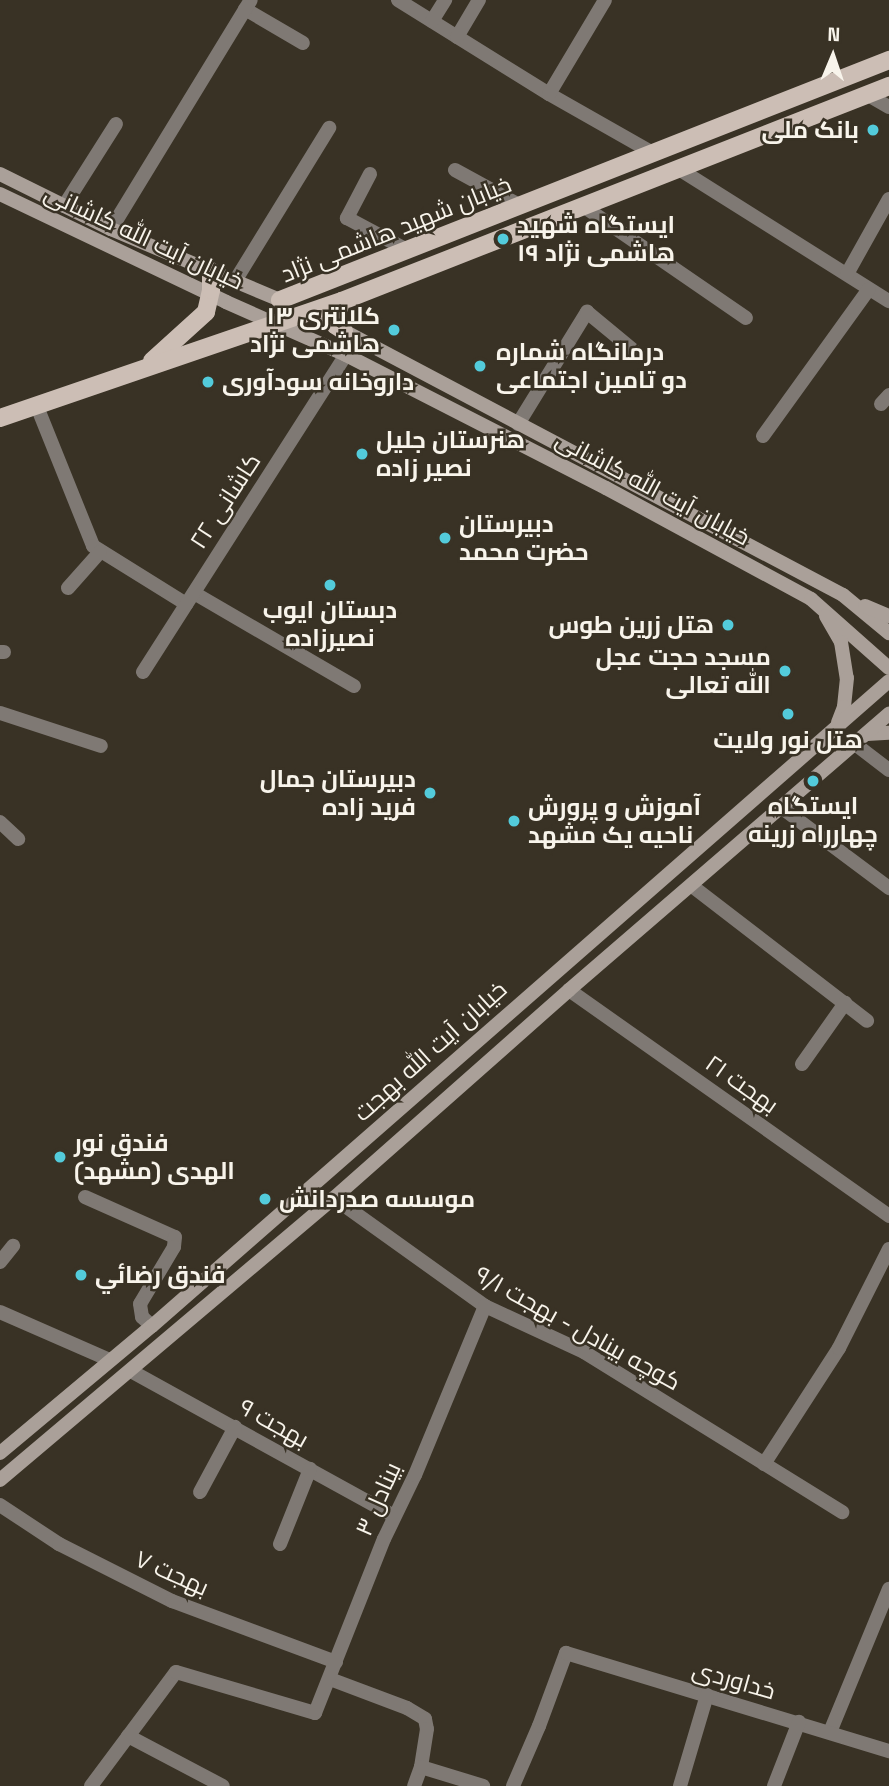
<!DOCTYPE html>
<html>
<head>
<meta charset="utf-8">
<style>
  body { margin:0 }
  #map { position:relative; width:889px; height:1786px; overflow:hidden; background:#393225; font-family:"Space Grotesk",Cairo,sans-serif }
  div>[style] { position:absolute }
  [style*='--x'] { left:calc(var(--x)*1px); top:calc(var(--y)*1px); width:calc(var(--w)*1px); rotate:calc(var(--a)*1deg) }
  .minor>* { height:14px; margin:-7px; padding:0 7px; transform-origin:7px; border-radius:7px; background:#7f7974 }
  .secondary>* { height:14px; margin:-7px; padding:0 7px; transform-origin:7px; border-radius:7px; background:#aaa099 }
  .primary>* { height:18px; margin:-9px; padding:0 9px; transform-origin:9px; border-radius:9px; background:#ccbeb5 }
  .dots>* { width:19px; height:19px; translate:-50% -50%; box-sizing:border-box; border:4px solid #393225; border-radius:50% }
  span { translate:-50% -50%; white-space:nowrap; text-align:center; line-height:1.15; -webkit-text-stroke:5px #393225; paint-order:stroke }
  .poi-label { font-size:24px; color:#f8f4eb; font-weight:700 }
  .right { translate:-100% -50%; text-align:right }
  .left { translate:0 -50%; text-align:left }
  .street-label { font-size:24px; color:#f8f4eb }
  .north { position:absolute; left:798px; top:21px; width:70px; height:70px; -webkit-text-stroke:5px #393225; paint-order:stroke; rotate:2deg; font-size:19px; font-weight:700; line-height:28px; text-align:center; color:#f8f4eb }
  .north::after { content:''; display:block; margin:auto; width:24px; height:32px; background:#f8f4eb; clip-path:polygon(50% 0,100% 100%,50% 72%,0 100%) }
</style>
</head>
<body>
<div id="map">
  <div class="minor">
    <i style="--x:398;--y:0;--w:178;--a:31.9"></i>
    <i style="--x:549;--y:94;--w:120;--a:29.6"></i>
    <i style="--x:245;--y:9;--w:67;--a:30.4"></i>
    <i style="--x:432;--y:21;--w:25;--a:-58"></i>
    <i style="--x:457;--y:37;--w:43;--a:-59.3"></i>
    <i style="--x:549;--y:94;--w:109;--a:-59.2"></i>
    <i style="--x:868;--y:95;--w:24;--a:30"></i>
    <i style="--x:679;--y:169;--w:248;--a:32.2"></i>
    <i style="--x:455;--y:170;--w:75;--a:28.6"></i>
    <i style="--x:370;--y:174;--w:50;--a:117.6"></i>
    <i style="--x:347;--y:218;--w:70;--a:28"></i>
    <i style="--x:64;--y:206;--w:97;--a:-57.6"></i>
    <i style="--x:586;--y:208;--w:194;--a:34.5"></i>
    <i style="--x:111;--y:229;--w:268;--a:-58.6"></i>
    <i style="--x:847;--y:274;--w:86;--a:-60.8"></i>
    <i style="--x:235;--y:281;--w:180;--a:-58.4"></i>
    <i style="--x:36;--y:404;--w:153;--a:68.1"></i>
    <i style="--x:93;--y:546;--w:110;--a:31.9"></i>
    <i style="--x:881;--y:404;--w:12;--a:-48"></i>
    <i style="--x:518;--y:424;--w:132;--a:-58.4"></i>
    <i style="--x:587;--y:312;--w:67;--a:39.6"></i>
    <i style="--x:763;--y:436;--w:181;--a:-54.2"></i>
    <i style="--x:68;--y:588;--w:48;--a:-48.4"></i>
    <i style="--x:194;--y:593;--w:185;--a:30.2"></i>
    <i style="--x:0;--y:652;--w:4;--a:0"></i>
    <i style="--x:143;--y:672;--w:376;--a:-57.4"></i>
    <i style="--x:0;--y:713;--w:106;--a:18.1"></i>
    <i style="--x:855;--y:744;--w:43;--a:37.4"></i>
    <i style="--x:782;--y:808;--w:134;--a:36.8"></i>
    <i style="--x:0;--y:822;--w:25;--a:43"></i>
    <i style="--x:692;--y:886;--w:221;--a:37.6"></i>
    <i style="--x:569;--y:990;--w:392;--a:35.2"></i>
    <i style="--x:802;--y:1064;--w:75;--a:-54.8"></i>
    <i style="--x:85;--y:1197;--w:98;--a:24"></i>
    <i style="--x:175;--y:1237;--w:10;--a:96"></i>
    <i style="--x:174;--y:1247;--w:66;--a:120.8"></i>
    <i style="--x:140;--y:1304;--w:13;--a:81"></i>
    <i style="--x:142;--y:1317;--w:13;--a:42"></i>
    <i style="--x:334;--y:1198;--w:186;--a:35.6"></i>
    <i style="--x:485;--y:1306;--w:109;--a:24.9"></i>
    <i style="--x:584;--y:1352;--w:304;--a:31.8"></i>
    <i style="--x:0;--y:1262;--w:21;--a:-51"></i>
    <i style="--x:0;--y:1312;--w:120;--a:23.6"></i>
    <i style="--x:131;--y:1371;--w:300;--a:28.9"></i>
    <i style="--x:764;--y:1464;--w:138;--a:-57.1"></i>
    <i style="--x:839;--y:1348;--w:111;--a:-63.2"></i>
    <i style="--x:200;--y:1492;--w:74;--a:-61.7"></i>
    <i style="--x:0;--y:1505;--w:71;--a:33.5"></i>
    <i style="--x:59;--y:1544;--w:127;--a:26.8"></i>
    <i style="--x:172;--y:1601;--w:175;--a:20.4"></i>
    <i style="--x:280;--y:1544;--w:81;--a:-68.2"></i>
    <i style="--x:330;--y:1679;--w:82;--a:20.6"></i>
    <i style="--x:407;--y:1708;--w:21;--a:31"></i>
    <i style="--x:425;--y:1719;--w:10;--a:79"></i>
    <i style="--x:427;--y:1729;--w:38;--a:99"></i>
    <i style="--x:421;--y:1767;--w:20;--a:110"></i>
    <i style="--x:830;--y:1732;--w:155;--a:-67.6"></i>
    <i style="--x:128;--y:1736;--w:107;--a:27.8"></i>
    <i style="--x:421;--y:1767;--w:65;--a:17"></i>
    <i style="--x:91;--y:1786;--w:142;--a:-53.3"></i>
    <i style="--x:176;--y:1672;--w:145;--a:16.4"></i>
    <i style="--x:315;--y:1713;--w:187;--a:-68.4"></i>
    <i style="--x:384;--y:1539;--w:71;--a:-64.2"></i>
    <i style="--x:415;--y:1475;--w:183;--a:-67.5"></i>
    <i style="--x:513;--y:1786;--w:65;--a:-66.6"></i>
    <i style="--x:539;--y:1726;--w:78;--a:-69.7"></i>
    <i style="--x:566;--y:1653;--w:338;--a:16.9"></i>
    <i style="--x:680;--y:1786;--w:95;--a:-73.5"></i>
    <i style="--x:774;--y:1786;--w:69;--a:-68.7"></i>
  </div>
  <div class="secondary">
    <i style="--x:0;--y:174;--w:124;--a:26.4"></i>
    <i style="--x:111;--y:229;--w:183;--a:22.8"></i>
    <i style="--x:0;--y:194;--w:250;--a:25.5"></i>
    <i style="--x:226;--y:302;--w:131;--a:23.8"></i>
    <i style="--x:346;--y:355;--w:292;--a:27.1"></i>
    <i style="--x:606;--y:488;--w:233;--a:28.4"></i>
    <i style="--x:811;--y:599;--w:104;--a:41.5"></i>
    <i style="--x:308;--y:312;--w:605;--a:27.88"></i>
    <i style="--x:843;--y:595;--w:60;--a:39.6"></i>
    <i style="--x:865;--y:606;--w:26;--a:23"></i>
    <i style="--x:826;--y:616;--w:30;--a:60"></i>
    <i style="--x:841;--y:642;--w:36;--a:81"></i>
    <i style="--x:847;--y:678;--w:29;--a:96"></i>
    <i style="--x:844;--y:707;--w:17;--a:111"></i>
    <i style="--x:867;--y:734;--w:22;--a:-3"></i>
    <i style="--x:0;--y:1453;--w:198;--a:-39.9"></i>
    <i style="--x:152;--y:1326;--w:979;--a:-41.19"></i>
    <i style="--x:0;--y:1480;--w:437;--a:-40.2"></i>
    <i style="--x:334;--y:1198;--w:314;--a:-41.5"></i>
    <i style="--x:569;--y:990;--w:423;--a:-40.8"></i>
  </div>
  <div class="primary">
    <i style="--x:280;--y:300;--w:655;--a:-21.51"></i>
    <i style="--x:342;--y:301;--w:21;--a:113"></i>
    <i style="--x:334;--y:320;--w:5;--a:79"></i>
    <i style="--x:335;--y:325;--w:11;--a:34"></i>
    <i style="--x:152;--y:361;--w:73;--a:-42.2"></i>
    <i style="--x:206;--y:312;--w:23;--a:-77"></i>
    <i style="--x:211;--y:290;--w:19;--a:-90"></i>
    <i style="--x:0;--y:418;--w:361;--a:-18.9"></i>
    <i style="--x:342;--y:301;--w:588;--a:-21.46"></i>
  </div>
  <div class="dots">
    <i style="left:873px;top:130px;background:#53cbdb"></i>
    <i style="left:503px;top:239px;background:#53cbdb"></i>
    <i style="left:394px;top:330px;background:#53cbdb"></i>
    <i style="left:480px;top:366px;background:#53cbdb"></i>
    <i style="left:208px;top:382px;background:#53cbdb"></i>
    <i style="left:362px;top:454px;background:#53cbdb"></i>
    <i style="left:445px;top:538px;background:#53cbdb"></i>
    <i style="left:330px;top:585px;background:#53cbdb"></i>
    <i style="left:728px;top:625px;background:#53cbdb"></i>
    <i style="left:785px;top:671px;background:#53cbdb"></i>
    <i style="left:788px;top:714px;background:#53cbdb"></i>
    <i style="left:813px;top:781px;background:#53cbdb"></i>
    <i style="left:430px;top:793px;background:#53cbdb"></i>
    <i style="left:514px;top:821px;background:#53cbdb"></i>
    <i style="left:60px;top:1157px;background:#53cbdb"></i>
    <i style="left:265px;top:1199px;background:#53cbdb"></i>
    <i style="left:81px;top:1275px;background:#53cbdb"></i>
  </div>
  <div class="poi-label">
    <span class="right" style="left:859px;top:130px">بانک ملی</span>
    <span class="left" style="left:517px;top:239px">ایستگاه شهید<br>هاشمی نژاد ۱۹</span>
    <span class="right" style="left:380px;top:330px">کلانتری ۱۳<br>هاشمی نژاد</span>
    <span class="left" style="left:496px;top:366px">درمانگاه شماره<br>دو تامین اجتماعی</span>
    <span class="left" style="left:222px;top:382px">داروخانه سودآوری</span>
    <span class="left" style="left:376px;top:454px">هنرستان جلیل<br>نصیر زاده</span>
    <span class="left" style="left:459px;top:538px">دبیرستان<br>حضرت محمد</span>
    <span style="left:330px;top:624px">دبستان ایوب<br>نصیرزاده</span>
    <span class="right" style="left:714px;top:625px">هتل زرین طوس</span>
    <span class="right" style="left:771px;top:671px">مسجد حجت عجل<br>الله تعالی</span>
    <span style="left:788px;top:740px">هتل نور ولایت</span>
    <span class="right" style="left:416px;top:793px">دبیرستان جمال<br>فرید زاده</span>
    <span style="left:813px;top:820px">ایستگاه<br>چهارراه زرینه</span>
    <span class="left" style="left:528px;top:821px">آموزش و پرورش<br>ناحیه یک مشهد</span>
    <span class="left" style="left:74px;top:1157px">فندق نور<br>الهدى (مشهد)</span>
    <span class="left" style="left:279px;top:1199px">موسسه صدردانش</span>
    <span class="left" style="left:95px;top:1275px">فندق رضائي</span>
  </div>
  <div class="street-label">
    <span style="left:396px;top:229px;rotate:-22deg">خیابان شهید هاشمی نژاد</span>
    <span style="left:144px;top:237px;rotate:25deg">خیابان آیت الله کاشانی</span>
    <span style="left:653px;top:488px;rotate:28deg">خیابان آیت الله کاشانی</span>
    <span style="left:225px;top:501px;rotate:-57deg">کاشانی ۲۲</span>
    <span style="left:430px;top:1051px;rotate:-42deg">خیابان آیت الله بهجت</span>
    <span style="left:742px;top:1084px;rotate:35deg">بهجت ۲۱</span>
    <span style="left:578px;top:1328px;rotate:29deg">کوچه بینادل - بهجت ۹/۱</span>
    <span style="left:274px;top:1423px;rotate:29deg">بهجت ۹</span>
    <span style="left:378px;top:1499px;rotate:-66deg">بینادل ۳</span>
    <span style="left:172px;top:1573px;rotate:24deg">بهجت ۷</span>
    <span style="left:734px;top:1680px;rotate:16deg">خداوردی</span>
  </div>
  <div class="north">N</div>
</div>
</body>
</html>
